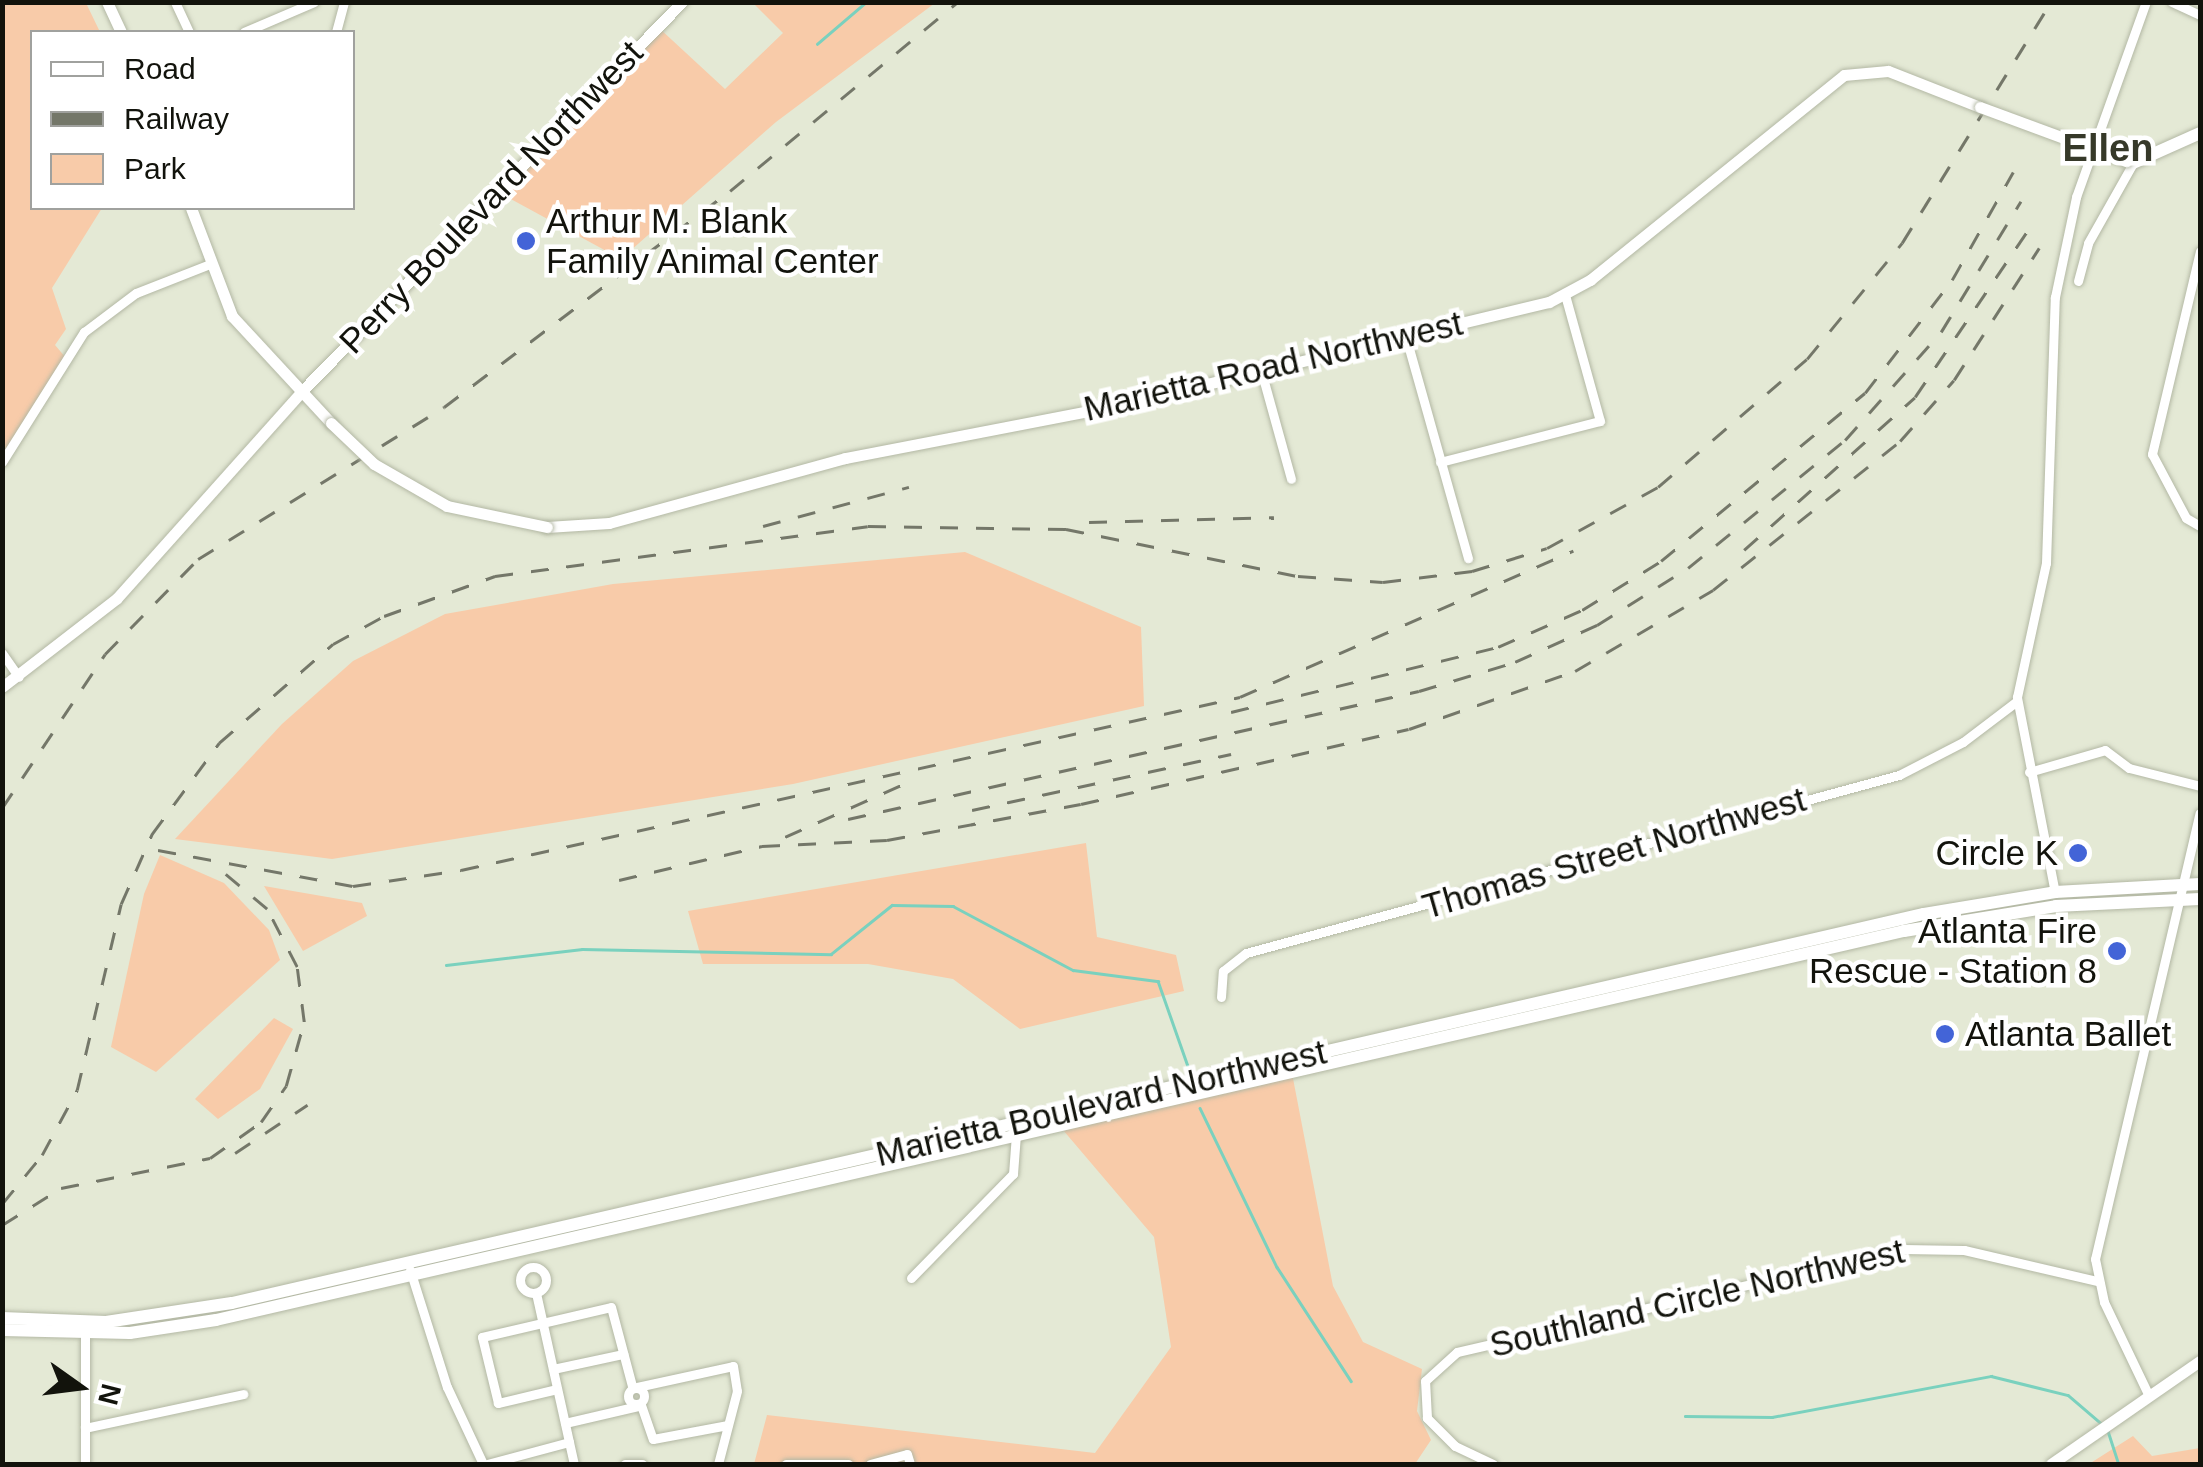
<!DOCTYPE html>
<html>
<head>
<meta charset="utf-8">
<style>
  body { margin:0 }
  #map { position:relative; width:2203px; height:1467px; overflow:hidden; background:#e4e9d5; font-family:Helvetica,sans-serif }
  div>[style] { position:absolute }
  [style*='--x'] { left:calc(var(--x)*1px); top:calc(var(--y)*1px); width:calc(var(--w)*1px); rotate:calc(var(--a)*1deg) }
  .green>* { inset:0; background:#f8cba9 }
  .stream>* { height:2.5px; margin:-1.25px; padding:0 1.25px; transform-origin:1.25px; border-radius:1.25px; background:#7ad1be }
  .roads { filter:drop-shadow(0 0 2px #b3b8a4) drop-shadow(0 0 2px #b3b8a4) }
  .minor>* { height:9px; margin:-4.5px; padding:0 4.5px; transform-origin:4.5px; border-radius:4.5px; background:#fff }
  .minor>.ring { margin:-4.5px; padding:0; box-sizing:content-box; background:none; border:9px solid #fff; border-radius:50% }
  .tertiary>* { height:11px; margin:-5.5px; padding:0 5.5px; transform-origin:5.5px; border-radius:5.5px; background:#fff }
  .secondary>* { height:12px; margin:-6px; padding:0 6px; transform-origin:6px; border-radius:6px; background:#fff }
  .rail>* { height:2.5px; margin-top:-1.25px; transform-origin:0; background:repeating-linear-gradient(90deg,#747769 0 18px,transparent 0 36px) }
  .bridges { filter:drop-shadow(0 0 2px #b3b8a4) drop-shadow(0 0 2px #b3b8a4) }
  .tertiary-bridge>* { height:11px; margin:-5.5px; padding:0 5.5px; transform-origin:5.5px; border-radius:5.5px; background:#fff }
  .dots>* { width:28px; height:28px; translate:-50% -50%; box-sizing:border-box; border:5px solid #fff; border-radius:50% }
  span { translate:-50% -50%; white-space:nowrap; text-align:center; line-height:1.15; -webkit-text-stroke:9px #fff; paint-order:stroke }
  .street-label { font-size:35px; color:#12130c }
  .poi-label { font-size:35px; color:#12130c }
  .left { translate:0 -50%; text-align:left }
  .right { translate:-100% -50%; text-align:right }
  .neighbourhood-label { font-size:38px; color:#363929; font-weight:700 }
  .frame { position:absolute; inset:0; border:5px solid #12130c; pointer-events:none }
  .legend { position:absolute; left:30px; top:30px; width:325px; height:180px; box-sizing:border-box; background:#fff; border:2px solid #a0a19e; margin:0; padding:12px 18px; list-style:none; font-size:30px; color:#12130c }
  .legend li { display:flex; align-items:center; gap:20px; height:50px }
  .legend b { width:50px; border:2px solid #a0a19e }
  .north { position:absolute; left:30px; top:1337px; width:100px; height:100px; -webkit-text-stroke:8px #fff; paint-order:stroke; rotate:104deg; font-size:28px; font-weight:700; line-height:40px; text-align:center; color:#12130c }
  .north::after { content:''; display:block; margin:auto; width:35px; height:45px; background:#12130c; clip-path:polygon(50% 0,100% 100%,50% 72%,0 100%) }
</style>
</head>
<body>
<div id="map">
  <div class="green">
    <i style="clip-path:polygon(3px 3px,86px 3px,100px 32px,32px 32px,32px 208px,102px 208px,52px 288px,66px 329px,55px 345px,66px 358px,3px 453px)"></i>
    <i style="clip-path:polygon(753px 3px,935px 3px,776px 122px,621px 259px,496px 191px,659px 28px,725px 89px,783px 33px)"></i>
    <i style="clip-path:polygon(965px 552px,1141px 627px,1144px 706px,793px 784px,332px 859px,175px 839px,282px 724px,353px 661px,445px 614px,613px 584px)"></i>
    <i style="clip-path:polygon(1086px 843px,1097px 937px,1176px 955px,1184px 991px,1020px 1029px,953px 979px,868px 964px,703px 964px,688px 911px)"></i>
    <i style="clip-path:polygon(160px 855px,224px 883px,269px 930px,280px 960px,156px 1072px,111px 1047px,144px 894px)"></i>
    <i style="clip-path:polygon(264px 886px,362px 903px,367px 916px,303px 951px)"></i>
    <i style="clip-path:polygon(274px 1018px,293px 1029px,260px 1089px,218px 1119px,195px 1099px)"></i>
    <i style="clip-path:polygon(1291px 1068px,1333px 1286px,1363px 1342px,1422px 1369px,1417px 1411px,1431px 1440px,1415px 1464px,754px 1464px,767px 1415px,1095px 1453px,1171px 1347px,1154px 1237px,1063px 1130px)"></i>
    <i style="clip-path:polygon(2133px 1436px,2152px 1456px,2200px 1448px,2200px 1464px,2089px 1464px)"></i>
  </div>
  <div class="stream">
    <i style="--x:817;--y:44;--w:65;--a:-40.6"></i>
    <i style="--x:446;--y:965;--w:137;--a:-6.7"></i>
    <i style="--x:582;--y:949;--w:249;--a:1.2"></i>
    <i style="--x:831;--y:954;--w:78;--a:-38.8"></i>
    <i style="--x:892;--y:905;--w:61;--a:0.9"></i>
    <i style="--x:953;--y:906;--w:136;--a:28.1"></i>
    <i style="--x:1073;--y:970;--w:86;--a:7.4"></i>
    <i style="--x:1158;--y:981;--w:90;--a:70.6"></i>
    <i style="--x:1200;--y:1108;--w:177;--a:64.2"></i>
    <i style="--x:1277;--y:1267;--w:136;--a:57"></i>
    <i style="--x:1685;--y:1416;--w:87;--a:0.7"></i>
    <i style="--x:1772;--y:1417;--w:223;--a:-10.6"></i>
    <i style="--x:1991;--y:1376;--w:79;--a:13.9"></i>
    <i style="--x:2068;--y:1395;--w:46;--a:40.6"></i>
    <i style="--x:2108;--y:1431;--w:35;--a:72"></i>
  </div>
  <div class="roads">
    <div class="minor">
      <i style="--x:175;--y:2;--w:33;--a:65"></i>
      <i style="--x:2172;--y:2;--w:31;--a:25"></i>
      <i style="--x:244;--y:32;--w:76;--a:-23.2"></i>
      <i style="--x:336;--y:32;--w:31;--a:-75"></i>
      <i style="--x:2200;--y:251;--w:209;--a:103.3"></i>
      <i style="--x:2152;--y:454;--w:72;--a:62"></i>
      <i style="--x:2186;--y:518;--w:16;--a:30"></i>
      <i style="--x:2078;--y:281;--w:39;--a:-75"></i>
      <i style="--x:2088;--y:243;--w:92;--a:-60.6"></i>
      <i style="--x:1405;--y:334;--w:233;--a:74.3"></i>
      <i style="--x:1260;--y:367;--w:116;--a:74.5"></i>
      <i style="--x:2;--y:462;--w:154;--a:-57.8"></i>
      <i style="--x:84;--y:332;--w:65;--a:-36.9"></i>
      <i style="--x:136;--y:293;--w:79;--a:-21.4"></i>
      <i style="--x:1440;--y:462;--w:165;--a:-14.4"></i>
      <i style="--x:1600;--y:421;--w:131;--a:-105.5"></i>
      <i style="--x:2;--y:653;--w:29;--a:55"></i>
      <i style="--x:2029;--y:772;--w:79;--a:-16.1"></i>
      <i style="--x:2105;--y:750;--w:30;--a:37"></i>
      <i style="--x:2129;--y:768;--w:73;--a:14.2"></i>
      <i style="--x:2055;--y:893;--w:200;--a:-101"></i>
      <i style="--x:2017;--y:697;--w:137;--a:-77.8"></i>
      <i style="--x:2046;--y:563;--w:266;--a:-88.1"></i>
      <i style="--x:2055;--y:297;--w:102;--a:-78.1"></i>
      <i style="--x:2076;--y:197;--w:207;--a:-70.3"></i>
      <i style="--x:1221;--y:997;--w:26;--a:-86"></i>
      <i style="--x:1223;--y:971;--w:29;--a:-38"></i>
      <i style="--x:1246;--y:953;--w:677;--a:-15.25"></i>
      <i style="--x:1899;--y:775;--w:72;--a:-27.3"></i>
      <i style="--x:1963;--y:742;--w:68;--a:-37.2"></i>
      <i class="ring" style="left:520px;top:1267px;width:17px;height:17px"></i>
      <i style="--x:410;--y:1270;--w:123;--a:72.5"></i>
      <i style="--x:447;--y:1387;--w:85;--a:64.9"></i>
      <i style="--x:911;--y:1278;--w:146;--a:-45.6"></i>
      <i style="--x:1013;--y:1174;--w:40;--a:-85.7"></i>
      <i style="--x:536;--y:1293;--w:175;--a:77.5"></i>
      <i style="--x:85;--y:1327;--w:137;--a:90"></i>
      <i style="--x:553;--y:1369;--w:72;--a:-12.1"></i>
      <i style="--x:637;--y:1387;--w:98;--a:-12.3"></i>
      <i style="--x:733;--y:1366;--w:25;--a:81"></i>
      <i style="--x:737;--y:1391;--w:75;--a:104.6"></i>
      <i class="ring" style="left:628px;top:1388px;width:7px;height:7px"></i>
      <i style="--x:557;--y:1389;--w:61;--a:166.7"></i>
      <i style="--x:498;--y:1403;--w:68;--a:-103.6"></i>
      <i style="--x:482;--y:1337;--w:132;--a:-13.1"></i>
      <i style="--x:611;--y:1307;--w:82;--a:75.1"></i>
      <i style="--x:2149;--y:1396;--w:104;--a:-115.6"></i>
      <i style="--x:2104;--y:1302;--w:44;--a:-101.8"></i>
      <i style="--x:2095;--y:1259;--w:458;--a:-76.8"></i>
      <i style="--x:641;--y:1405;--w:36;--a:71"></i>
      <i style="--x:653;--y:1439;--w:76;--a:-10.6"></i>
      <i style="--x:565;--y:1423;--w:75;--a:-13.1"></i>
      <i style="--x:85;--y:1428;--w:162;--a:-12.1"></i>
      <i style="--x:487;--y:1464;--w:85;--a:-15"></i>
      <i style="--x:625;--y:1464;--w:17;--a:0"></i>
      <i style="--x:786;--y:1464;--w:62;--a:0"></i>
      <i style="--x:870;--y:1464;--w:38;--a:-15"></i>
      <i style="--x:907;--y:1454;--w:10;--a:73"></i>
      <i style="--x:1493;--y:1464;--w:42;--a:-154.7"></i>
      <i style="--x:1455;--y:1446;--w:40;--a:-135"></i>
      <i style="--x:1427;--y:1418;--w:37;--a:-93"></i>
      <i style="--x:1425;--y:1381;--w:43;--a:-42.2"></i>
      <i style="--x:1457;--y:1352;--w:458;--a:-13"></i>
      <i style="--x:1903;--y:1249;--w:61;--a:0.9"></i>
      <i style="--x:1964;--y:1250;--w:137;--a:13.1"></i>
    </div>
    <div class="tertiary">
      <i style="--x:107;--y:2;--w:33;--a:65"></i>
      <i style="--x:191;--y:208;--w:116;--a:69.2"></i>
      <i style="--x:232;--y:316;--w:146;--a:47.2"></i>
      <i style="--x:547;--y:527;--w:62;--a:-3.7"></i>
      <i style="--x:609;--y:523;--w:245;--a:-15.4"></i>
      <i style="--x:845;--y:458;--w:279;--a:-10.9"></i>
      <i style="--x:1119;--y:405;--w:442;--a:-13.5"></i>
      <i style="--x:1549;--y:302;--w:47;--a:-28.2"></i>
      <i style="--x:1590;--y:280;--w:326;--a:-38.9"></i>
      <i style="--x:1844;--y:75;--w:44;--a:-5.2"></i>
      <i style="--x:1888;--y:71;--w:99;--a:21.4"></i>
      <i style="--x:2;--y:687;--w:145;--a:-37.7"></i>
      <i style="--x:117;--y:598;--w:276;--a:-48.2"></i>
      <i style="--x:301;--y:392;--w:545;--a:-45.67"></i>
      <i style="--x:2051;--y:1464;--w:181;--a:-34.7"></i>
    </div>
    <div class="secondary">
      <i style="--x:2133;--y:163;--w:73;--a:-24.1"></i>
      <i style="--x:2;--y:1318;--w:104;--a:2.2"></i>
      <i style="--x:106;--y:1322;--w:127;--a:-8.6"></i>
      <i style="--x:232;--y:1303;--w:1736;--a:-12.95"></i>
      <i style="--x:1924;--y:914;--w:133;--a:-9.5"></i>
      <i style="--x:2055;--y:892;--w:145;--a:-3.2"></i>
      <i style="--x:2;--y:1330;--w:128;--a:1.3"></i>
      <i style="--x:130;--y:1333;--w:87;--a:-8.6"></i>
      <i style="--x:216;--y:1320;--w:1732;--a:-12.98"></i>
      <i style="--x:1904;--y:931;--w:154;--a:-9.3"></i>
      <i style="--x:2056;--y:906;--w:144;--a:-2.8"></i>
    </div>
  </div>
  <div class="rail">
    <i style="--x:1089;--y:522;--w:185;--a:-1.5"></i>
    <i style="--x:763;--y:526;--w:151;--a:-15"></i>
    <i style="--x:1744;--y:550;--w:229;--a:-41.8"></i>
    <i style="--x:1915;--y:397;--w:198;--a:-55.9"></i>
    <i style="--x:1231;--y:712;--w:275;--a:-13.7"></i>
    <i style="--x:1498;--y:647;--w:92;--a:-23.8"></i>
    <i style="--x:1582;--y:610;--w:93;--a:-31.8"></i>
    <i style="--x:1661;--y:561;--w:264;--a:-39.5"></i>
    <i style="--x:1865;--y:393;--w:143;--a:-52.4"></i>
    <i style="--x:1952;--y:280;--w:124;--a:-60.5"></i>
    <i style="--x:2;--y:808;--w:185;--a:-56.2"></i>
    <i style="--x:105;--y:654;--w:133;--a:-45.6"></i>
    <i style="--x:198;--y:559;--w:289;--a:-31.7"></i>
    <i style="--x:444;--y:407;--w:358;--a:-37.1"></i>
    <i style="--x:730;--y:191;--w:296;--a:-39.7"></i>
    <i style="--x:972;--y:810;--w:265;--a:-12.2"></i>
    <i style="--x:848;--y:819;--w:585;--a:-12.64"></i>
    <i style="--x:1419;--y:691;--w:100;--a:-16.8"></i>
    <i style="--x:1515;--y:662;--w:90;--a:-24.3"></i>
    <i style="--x:1597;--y:625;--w:107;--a:-32.1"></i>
    <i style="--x:1688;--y:568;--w:203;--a:-39.2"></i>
    <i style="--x:1845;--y:440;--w:144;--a:-48.4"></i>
    <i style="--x:1941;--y:332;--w:153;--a:-58.6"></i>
    <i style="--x:785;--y:837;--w:135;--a:-24.1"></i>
    <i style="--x:158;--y:850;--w:198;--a:10.5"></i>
    <i style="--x:353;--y:886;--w:109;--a:-8.4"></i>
    <i style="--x:461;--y:870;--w:798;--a:-12.52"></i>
    <i style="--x:1240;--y:697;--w:364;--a:-23.7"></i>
    <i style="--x:619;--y:880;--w:147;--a:-13.4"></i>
    <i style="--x:762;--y:846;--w:125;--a:-2.7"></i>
    <i style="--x:887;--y:840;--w:197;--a:-10.5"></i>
    <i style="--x:1081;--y:804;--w:336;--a:-12.9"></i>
    <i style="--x:1409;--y:729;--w:176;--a:-19.3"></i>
    <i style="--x:1575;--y:671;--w:160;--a:-30.4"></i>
    <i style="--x:1713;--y:590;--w:239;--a:-38.5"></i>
    <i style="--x:1900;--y:441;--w:81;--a:-48.5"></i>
    <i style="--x:1954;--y:380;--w:157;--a:-57.2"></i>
    <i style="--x:235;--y:1153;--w:87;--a:-33.7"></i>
    <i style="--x:2;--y:1204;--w:63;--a:-50.8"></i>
    <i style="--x:42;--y:1155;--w:74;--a:-61.7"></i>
    <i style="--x:77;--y:1090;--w:191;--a:-76.7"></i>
    <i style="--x:121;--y:904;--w:77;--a:-66.1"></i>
    <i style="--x:152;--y:834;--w:113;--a:-53.6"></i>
    <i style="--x:219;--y:743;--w:151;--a:-41"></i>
    <i style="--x:333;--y:644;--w:58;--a:-28.8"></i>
    <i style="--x:384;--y:616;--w:118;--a:-19.8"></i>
    <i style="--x:495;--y:576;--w:376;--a:-7.6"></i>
    <i style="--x:868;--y:526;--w:198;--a:0.9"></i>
    <i style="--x:1066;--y:529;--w:237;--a:11.5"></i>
    <i style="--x:1298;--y:576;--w:85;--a:4"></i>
    <i style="--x:1383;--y:582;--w:90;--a:-7"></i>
    <i style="--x:1472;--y:571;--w:78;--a:-17"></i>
    <i style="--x:1547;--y:548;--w:127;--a:-28.8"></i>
    <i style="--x:1658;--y:487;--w:196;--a:-40.7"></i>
    <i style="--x:1807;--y:359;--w:150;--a:-50.7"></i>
    <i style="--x:1902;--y:243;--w:283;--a:-58.3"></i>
    <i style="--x:2;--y:1225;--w:70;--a:-32.1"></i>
    <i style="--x:61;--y:1188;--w:152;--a:-11.4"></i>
    <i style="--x:210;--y:1158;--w:62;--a:-35.2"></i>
    <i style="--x:261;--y:1122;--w:44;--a:-55.2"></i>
    <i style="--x:286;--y:1086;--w:66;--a:-74.3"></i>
    <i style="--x:304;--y:1022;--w:55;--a:-97.3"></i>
    <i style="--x:297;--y:967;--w:65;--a:-117.3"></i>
    <i style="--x:267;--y:909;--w:65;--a:-140"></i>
  </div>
  <div class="bridges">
    <div class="tertiary-bridge">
      <i style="--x:1980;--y:107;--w:156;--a:20.3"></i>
      <i style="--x:331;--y:423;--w:59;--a:43.6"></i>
      <i style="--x:374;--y:464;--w:84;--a:29.9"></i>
      <i style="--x:447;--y:506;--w:102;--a:11.9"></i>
    </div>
  </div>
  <div class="dots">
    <i style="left:526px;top:241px;background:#4364d7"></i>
    <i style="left:2078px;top:853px;background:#4364d7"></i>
    <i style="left:2117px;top:951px;background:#4364d7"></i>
    <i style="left:1945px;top:1034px;background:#4364d7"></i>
  </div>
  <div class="street-label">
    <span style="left:491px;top:197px;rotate:-46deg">Perry Boulevard Northwest</span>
    <span style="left:1273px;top:366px;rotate:-13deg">Marietta Road Northwest</span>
    <span style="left:1614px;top:853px;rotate:-16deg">Thomas Street Northwest</span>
    <span style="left:1101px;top:1103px;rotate:-13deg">Marietta Boulevard Northwest</span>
    <span style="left:1697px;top:1298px;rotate:-13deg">Southland Circle Northwest</span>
  </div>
  <div class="poi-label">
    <span class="left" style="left:546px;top:241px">Arthur M. Blank<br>Family Animal Center</span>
    <span class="right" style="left:2058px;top:853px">Circle K</span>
    <span class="right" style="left:2097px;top:951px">Atlanta Fire<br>Rescue - Station 8</span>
    <span class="left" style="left:1965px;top:1034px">Atlanta Ballet</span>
  </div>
  <div class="neighbourhood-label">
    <span style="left:2108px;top:149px">Ellen</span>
  </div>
  <div class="frame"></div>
  <ul class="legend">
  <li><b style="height:12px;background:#fff"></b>Road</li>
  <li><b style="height:12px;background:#747769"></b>Railway</li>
  <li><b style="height:28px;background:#f8cba9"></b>Park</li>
  </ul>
  <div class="north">N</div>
</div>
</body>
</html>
